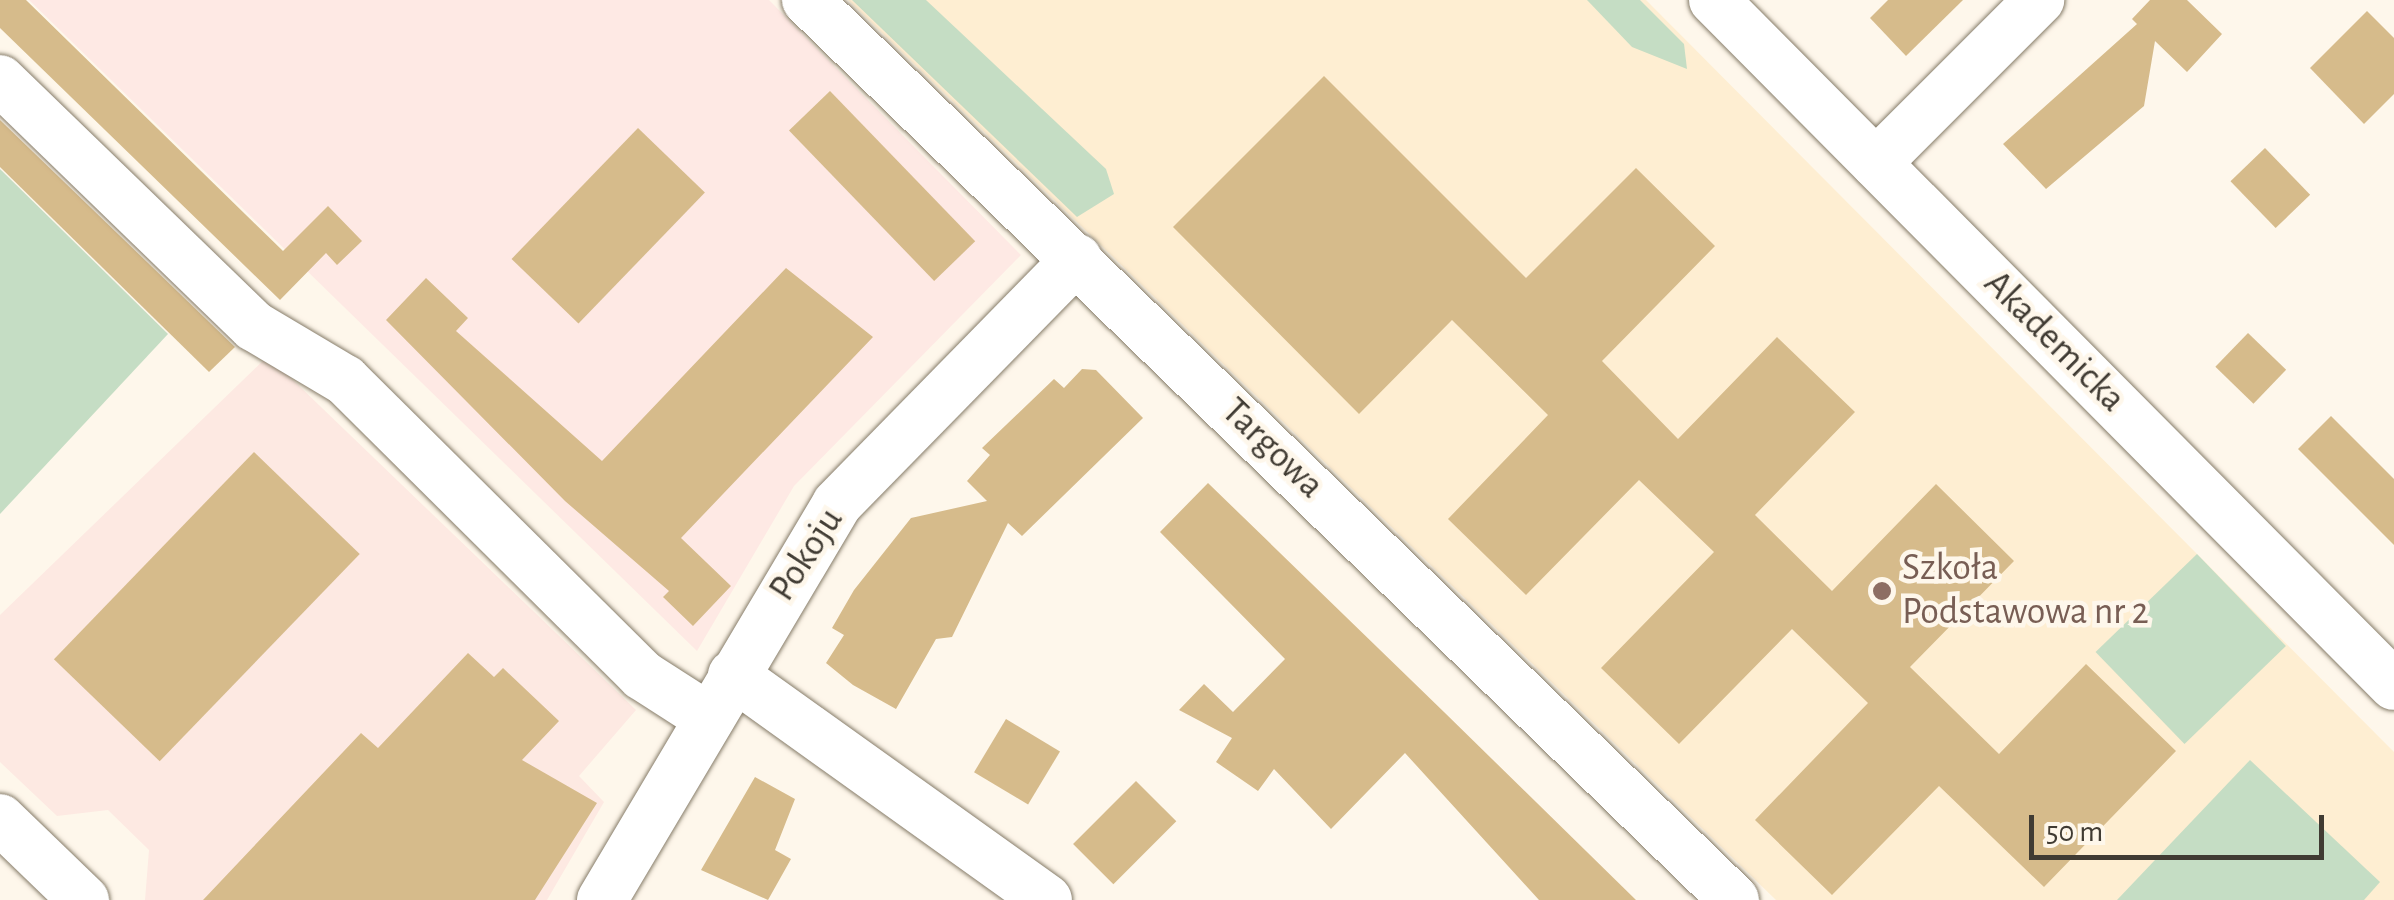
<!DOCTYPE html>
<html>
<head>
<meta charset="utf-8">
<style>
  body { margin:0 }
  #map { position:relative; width:2394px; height:900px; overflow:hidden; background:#fef7eb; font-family:"Alegreya Sans",sans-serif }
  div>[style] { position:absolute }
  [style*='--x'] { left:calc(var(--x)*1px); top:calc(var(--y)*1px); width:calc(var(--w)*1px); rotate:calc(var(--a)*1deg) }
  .commercial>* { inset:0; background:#fde9e2 }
  .industrial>* { inset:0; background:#fee9e4 }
  .built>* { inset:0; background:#feeed2 }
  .green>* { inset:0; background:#c5ddc4; transform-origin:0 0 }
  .building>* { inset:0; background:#d6bb8b; transform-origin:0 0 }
  .roads { filter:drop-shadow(0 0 2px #867c69) drop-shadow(0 0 2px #867c69) }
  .minor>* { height:50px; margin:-25px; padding:0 25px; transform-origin:25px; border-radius:25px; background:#fff }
  .dots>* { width:28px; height:28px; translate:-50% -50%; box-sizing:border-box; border:5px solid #fef7eb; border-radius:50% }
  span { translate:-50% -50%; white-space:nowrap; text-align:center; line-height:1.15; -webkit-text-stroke:9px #fef7eb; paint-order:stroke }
  .street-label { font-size:38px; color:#403b33 }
  .education-label { font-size:38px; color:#785e54 }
  .left { translate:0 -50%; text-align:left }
  .scale { position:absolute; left:2029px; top:815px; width:295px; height:45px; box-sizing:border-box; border:5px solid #403b33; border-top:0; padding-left:12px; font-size:30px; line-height:35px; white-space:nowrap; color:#403b33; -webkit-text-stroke:8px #fef7eb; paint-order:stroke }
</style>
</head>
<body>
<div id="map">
  <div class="commercial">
    <i style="clip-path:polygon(268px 356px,636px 710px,579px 776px,604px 802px,547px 900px,145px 900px,149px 850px,108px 810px,57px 816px,0 762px,0 615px)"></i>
  </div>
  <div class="industrial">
    <i style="clip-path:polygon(29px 0,769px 0,1021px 255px,794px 486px,697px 651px)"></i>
  </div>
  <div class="built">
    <i style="clip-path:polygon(848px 0,1646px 0,2394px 752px,2394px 900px,1776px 900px)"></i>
  </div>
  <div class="green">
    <i style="clip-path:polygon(852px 0,926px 0,1106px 169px,1114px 194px,1077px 217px)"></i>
    <i style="clip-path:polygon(1587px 0,1640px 0,1684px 44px,1687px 69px,1632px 47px)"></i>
    <i style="clip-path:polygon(0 169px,168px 334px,0 514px)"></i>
    <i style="left:2197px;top:554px;width:128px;height:141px;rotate:46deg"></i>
    <i style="clip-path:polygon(2250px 760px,2380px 882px,2364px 900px,2117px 900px)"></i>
  </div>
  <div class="building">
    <i style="clip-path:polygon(0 0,26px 0,283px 251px,328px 206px,362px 241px,337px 265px,326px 253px,280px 300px,0 28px)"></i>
    <i style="clip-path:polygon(1888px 0,1963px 0,1906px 56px,1870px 18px)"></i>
    <i style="clip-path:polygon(2150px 0,2187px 0,2222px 34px,2187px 72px,2155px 41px,2144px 106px,2046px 189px,2003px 144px,2137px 24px,2132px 19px)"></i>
    <i style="clip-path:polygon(2367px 11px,2394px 38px,2394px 94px,2364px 124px,2310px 68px)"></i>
    <i style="clip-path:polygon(1324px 76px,1526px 278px,1636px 168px,1715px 246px,1602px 361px,1678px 439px,1777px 337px,1855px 412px,1755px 515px,1832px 591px,1936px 484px,2014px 561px,1910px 667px,1999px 754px,2086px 664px,2176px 751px,2044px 887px,1939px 786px,1832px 895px,1755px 820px,1868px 703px,1792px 629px,1679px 744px,1601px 668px,1714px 552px,1639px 480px,1526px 595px,1448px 519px,1548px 415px,1452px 320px,1359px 414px,1173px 227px)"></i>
    <i style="left:830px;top:91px;width:209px;height:57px;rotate:46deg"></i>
    <i style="clip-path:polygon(0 120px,235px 347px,209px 372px,0 167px)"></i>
    <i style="left:638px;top:128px;width:93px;height:182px;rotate:44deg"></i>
    <i style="left:2265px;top:148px;width:65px;height:48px;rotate:46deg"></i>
    <i style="clip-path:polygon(786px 268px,873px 337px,681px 538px,731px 586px,693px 626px,663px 597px,669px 591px,565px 501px,386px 320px,426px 278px,468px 318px,456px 331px,602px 461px)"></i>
    <i style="left:2248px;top:333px;width:53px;height:47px;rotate:44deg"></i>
    <i style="clip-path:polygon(1082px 369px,1096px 370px,1143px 418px,1022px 536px,1008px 523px,952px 637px,936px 639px,896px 709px,853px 685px,826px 663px,844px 635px,832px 628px,854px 590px,911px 518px,987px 501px,967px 481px,990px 455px,982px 448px,1054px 379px,1064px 388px)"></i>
    <i style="clip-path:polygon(2331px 416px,2394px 479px,2394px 545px,2298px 449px)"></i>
    <i style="left:254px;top:452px;width:147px;height:288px;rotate:44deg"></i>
    <i style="clip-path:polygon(1208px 483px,1444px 712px,1636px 900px,1539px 900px,1405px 753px,1331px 829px,1274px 769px,1258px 791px,1216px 762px,1232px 738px,1179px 710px,1204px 684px,1233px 712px,1285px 659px,1160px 532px)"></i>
    <i style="clip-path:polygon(468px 653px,494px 677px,503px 668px,559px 721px,522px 760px,597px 803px,535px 900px,203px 900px,361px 733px,378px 748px)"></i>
    <i style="left:1006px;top:719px;width:63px;height:62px;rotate:31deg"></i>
    <i style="clip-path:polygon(755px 777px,795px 799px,775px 850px,791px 859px,768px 900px,701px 870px)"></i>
    <i style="left:1136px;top:781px;width:57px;height:89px;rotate:45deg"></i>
  </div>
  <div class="roads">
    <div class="minor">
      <i style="--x:807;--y:0;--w:1292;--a:44.15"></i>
      <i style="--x:1714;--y:0;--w:965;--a:45.21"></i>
      <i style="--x:0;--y:80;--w:354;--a:44.1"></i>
      <i style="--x:254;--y:326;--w:106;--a:30.7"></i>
      <i style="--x:345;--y:380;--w:419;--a:44.8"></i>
      <i style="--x:642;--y:675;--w:80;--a:32.7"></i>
      <i style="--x:1876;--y:163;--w:231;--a:-45"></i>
      <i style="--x:733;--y:675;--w:386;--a:35.6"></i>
      <i style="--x:0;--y:819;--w:117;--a:44"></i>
      <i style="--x:602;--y:900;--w:460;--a:-59.3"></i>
      <i style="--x:837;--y:504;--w:343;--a:-45.6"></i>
    </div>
  </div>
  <div class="dots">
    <i style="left:1882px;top:591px;background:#8d6e63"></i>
  </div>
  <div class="street-label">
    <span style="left:2054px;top:342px;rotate:45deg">Akademicka</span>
    <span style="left:1272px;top:449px;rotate:44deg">Targowa</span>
    <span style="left:807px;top:555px;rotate:-57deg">Pokoju</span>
  </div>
  <div class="education-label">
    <span class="left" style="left:1902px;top:591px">Szkoła<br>Podstawowa nr 2</span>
  </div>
  <div class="scale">50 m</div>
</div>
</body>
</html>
